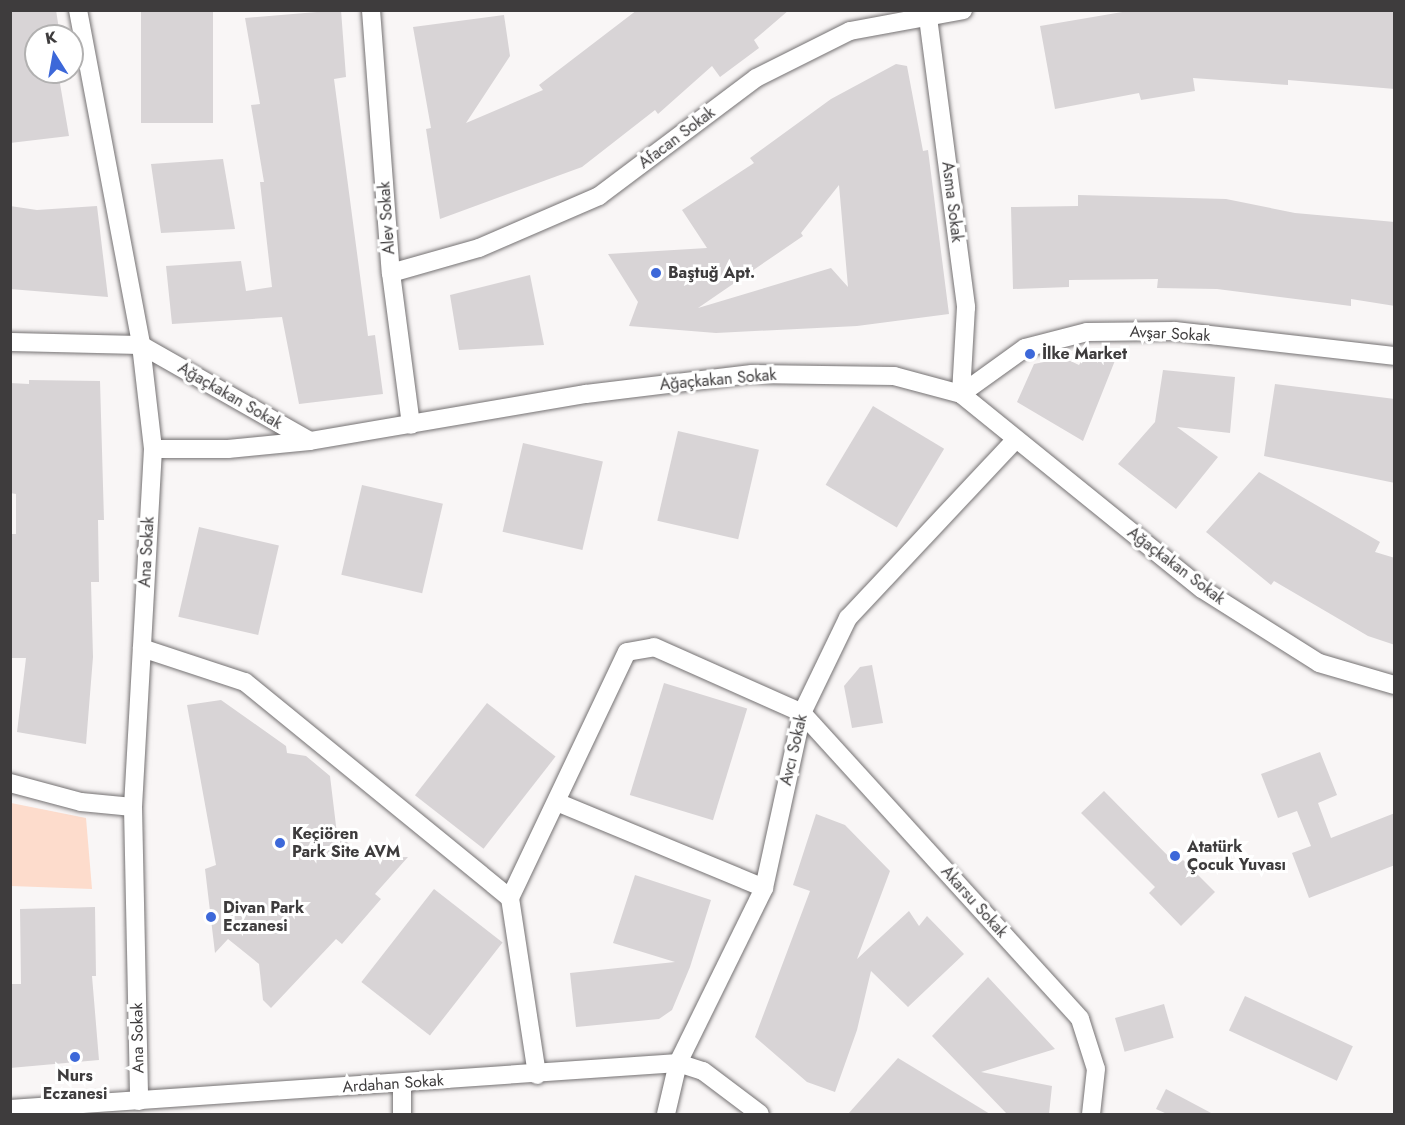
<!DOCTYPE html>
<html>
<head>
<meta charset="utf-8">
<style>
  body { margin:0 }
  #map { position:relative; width:1405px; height:1125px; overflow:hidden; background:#f9f6f6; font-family:Jost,sans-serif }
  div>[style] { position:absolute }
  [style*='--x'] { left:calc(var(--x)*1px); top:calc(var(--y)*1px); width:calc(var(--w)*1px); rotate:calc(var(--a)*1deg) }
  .green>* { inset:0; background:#fddccc }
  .building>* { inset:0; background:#d8d4d6; transform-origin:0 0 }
  .roads { filter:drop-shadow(0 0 2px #757273) drop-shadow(0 0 2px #757273) }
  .minor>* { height:18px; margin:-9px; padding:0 9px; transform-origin:9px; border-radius:9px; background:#fff }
  .dots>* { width:16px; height:16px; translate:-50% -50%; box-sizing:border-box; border:3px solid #fff; border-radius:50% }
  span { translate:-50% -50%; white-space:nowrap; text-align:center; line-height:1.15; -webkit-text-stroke:6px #fff; paint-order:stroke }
  .street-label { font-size:16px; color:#3e3c3d }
  .poi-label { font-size:16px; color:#3e3c3d; font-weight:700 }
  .left { translate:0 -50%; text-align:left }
  .frame { position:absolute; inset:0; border:12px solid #3e3c3d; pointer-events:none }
  .north { position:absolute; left:24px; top:24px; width:60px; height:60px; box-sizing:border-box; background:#fff; border:2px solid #b2b1b1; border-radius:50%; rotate:349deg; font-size:16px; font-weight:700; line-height:24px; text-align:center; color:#3e3c3d }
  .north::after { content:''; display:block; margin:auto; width:21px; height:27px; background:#3d68d9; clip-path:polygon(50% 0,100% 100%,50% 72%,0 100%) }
</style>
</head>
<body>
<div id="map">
  <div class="green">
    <i style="clip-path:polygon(11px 803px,86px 818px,92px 889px,11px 886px)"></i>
  </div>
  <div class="building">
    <i style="clip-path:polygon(10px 10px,56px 10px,60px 36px,36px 36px,36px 72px,58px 72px,69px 136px,10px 143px)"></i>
    <i style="left:141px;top:10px;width:72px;height:113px"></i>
    <i style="clip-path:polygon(341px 10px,346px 77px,334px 79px,368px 336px,375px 335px,383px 394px,299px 404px,282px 317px,172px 324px,166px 266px,241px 261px,246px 291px,272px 287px,260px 182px,264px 182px,251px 105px,260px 104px,245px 18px)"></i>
    <i style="clip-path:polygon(637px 10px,789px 10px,754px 40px,759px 48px,720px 77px,712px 66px,658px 114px,655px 110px,582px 167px,440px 219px,426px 129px,431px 128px,413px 27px,504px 15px,510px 56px,466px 123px,543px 90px,539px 85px)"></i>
    <i style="clip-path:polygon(1134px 10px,1395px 10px,1395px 89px,1288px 80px,1288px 85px,1193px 78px,1195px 91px,1141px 100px,1139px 93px,1055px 109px,1040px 26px)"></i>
    <i style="clip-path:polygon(evenodd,896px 64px,907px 66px,923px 151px,928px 150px,949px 314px,857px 326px,716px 333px,629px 326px,638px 302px,608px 254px,707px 248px,682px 210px,754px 163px,750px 158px,831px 99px,896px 64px,839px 185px,848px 287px,831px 268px,698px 308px,803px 236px,801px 233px,839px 185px)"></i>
    <i style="clip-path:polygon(223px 159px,235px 229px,161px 233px,151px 164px)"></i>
    <i style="clip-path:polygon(1078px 195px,1226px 199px,1295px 213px,1395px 222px,1395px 306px,1351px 299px,1351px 306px,1217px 289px,1157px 288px,1158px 279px,1069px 280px,1069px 287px,1013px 289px,1011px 207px,1078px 206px)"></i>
    <i style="clip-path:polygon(10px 206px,37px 210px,97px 206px,108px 297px,10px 289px)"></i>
    <i style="clip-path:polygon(530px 275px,544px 345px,459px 350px,450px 295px)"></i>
    <i style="clip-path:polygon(1086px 354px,1116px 358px,1083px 441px,1017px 402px,1034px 364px,1064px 358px,1079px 365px)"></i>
    <i style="clip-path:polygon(1163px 370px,1235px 377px,1230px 433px,1177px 427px,1218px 457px,1176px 509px,1118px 464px,1155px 422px)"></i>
    <i style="clip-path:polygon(29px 380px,100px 381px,104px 520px,98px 520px,99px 582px,91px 582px,93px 657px,86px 744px,17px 732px,26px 658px,10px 658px,10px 534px,16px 534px,16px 494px,10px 493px,10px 383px,29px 384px)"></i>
    <i style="clip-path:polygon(1275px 384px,1395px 399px,1395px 483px,1264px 456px)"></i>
    <i style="left:873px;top:406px;width:83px;height:92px;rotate:31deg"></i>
    <i style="left:678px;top:431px;width:83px;height:92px;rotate:13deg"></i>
    <i style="left:523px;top:443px;width:82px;height:91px;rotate:13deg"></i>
    <i style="clip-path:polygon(1259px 472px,1380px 542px,1375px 552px,1395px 558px,1395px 645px,1368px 636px,1274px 581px,1271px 585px,1206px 532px)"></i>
    <i style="left:362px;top:485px;width:83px;height:92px;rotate:13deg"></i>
    <i style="left:199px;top:527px;width:82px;height:92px;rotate:13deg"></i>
    <i style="clip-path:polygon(872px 665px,883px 723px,852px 728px,844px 686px,860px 667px)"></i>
    <i style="left:664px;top:683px;width:87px;height:117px;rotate:17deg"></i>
    <i style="clip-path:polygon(221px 700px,286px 746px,287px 753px,306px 756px,330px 776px,337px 834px,367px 858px,408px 857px,375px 894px,381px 899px,342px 944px,336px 939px,271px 1008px,263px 1000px,259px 964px,228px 939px,215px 953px,205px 869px,216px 865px,187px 705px)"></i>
    <i style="left:487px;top:703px;width:87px;height:117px;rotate:38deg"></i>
    <i style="clip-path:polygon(1320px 752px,1337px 795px,1318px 803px,1331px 838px,1395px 813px,1395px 865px,1309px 898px,1292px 853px,1311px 846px,1297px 811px,1278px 818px,1261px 774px)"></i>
    <i style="clip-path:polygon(1104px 791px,1177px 865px,1183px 860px,1215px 892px,1181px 926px,1149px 893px,1155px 887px,1081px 813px)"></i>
    <i style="clip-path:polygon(816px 814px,845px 825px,890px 871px,857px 959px,909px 911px,919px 926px,927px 916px,964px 954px,908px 1007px,871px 971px,857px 1030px,835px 1092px,807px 1082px,755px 1037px,810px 891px,793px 885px)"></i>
    <i style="clip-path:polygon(635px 875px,711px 900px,690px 967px,672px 1010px,659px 1019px,576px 1027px,570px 973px,675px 962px,613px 943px)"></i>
    <i style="left:434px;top:889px;width:87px;height:118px;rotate:38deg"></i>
    <i style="clip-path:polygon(95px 907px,96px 976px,92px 976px,99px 1060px,10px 1068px,10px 984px,21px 984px,20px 909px)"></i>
    <i style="clip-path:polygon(988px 977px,1055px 1049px,981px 1072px,1052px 1086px,1049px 1114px,1007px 1114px,932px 1036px)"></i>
    <i style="left:1245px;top:996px;width:119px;height:38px;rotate:25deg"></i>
    <i style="left:1164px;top:1004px;width:35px;height:51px;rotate:74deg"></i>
    <i style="clip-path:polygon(898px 1058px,990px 1114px,848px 1114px)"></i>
    <i style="clip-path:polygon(1166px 1089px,1213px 1114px,1167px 1114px,1156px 1109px)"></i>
  </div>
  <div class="roads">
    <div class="minor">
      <i style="--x:78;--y:10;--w:341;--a:79.3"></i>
      <i style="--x:141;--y:345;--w:105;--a:83.4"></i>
      <i style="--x:153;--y:449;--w:359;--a:93.2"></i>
      <i style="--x:133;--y:807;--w:294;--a:88.8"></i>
      <i style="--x:371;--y:10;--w:264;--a:85.7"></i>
      <i style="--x:391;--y:273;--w:153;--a:82.5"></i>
      <i style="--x:927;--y:10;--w:300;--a:82.5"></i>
      <i style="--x:966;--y:307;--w:87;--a:93.3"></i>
      <i style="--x:391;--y:273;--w:91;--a:-15.9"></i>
      <i style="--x:479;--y:248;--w:131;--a:-23.4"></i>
      <i style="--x:599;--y:196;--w:196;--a:-36.9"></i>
      <i style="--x:756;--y:78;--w:105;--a:-26.6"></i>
      <i style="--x:850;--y:31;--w:115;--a:-10.5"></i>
      <i style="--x:10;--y:342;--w:131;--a:1.3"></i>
      <i style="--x:141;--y:345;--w:194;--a:29.6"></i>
      <i style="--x:310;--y:441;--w:280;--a:-9.7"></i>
      <i style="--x:586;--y:394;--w:167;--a:-6.9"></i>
      <i style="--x:752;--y:374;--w:142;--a:0.8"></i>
      <i style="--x:894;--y:376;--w:69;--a:15"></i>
      <i style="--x:961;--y:394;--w:310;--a:39"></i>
      <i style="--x:1202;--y:589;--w:138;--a:32.3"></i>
      <i style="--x:1319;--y:663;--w:78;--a:16.3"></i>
      <i style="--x:961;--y:394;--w:79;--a:-35.7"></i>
      <i style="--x:1025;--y:348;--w:64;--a:-14.5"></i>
      <i style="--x:1087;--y:332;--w:88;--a:-0.7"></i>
      <i style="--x:1175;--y:331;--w:220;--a:6.5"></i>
      <i style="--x:153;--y:449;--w:75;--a:0"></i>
      <i style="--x:228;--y:449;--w:82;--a:-5.6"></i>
      <i style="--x:142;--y:648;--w:108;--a:18.3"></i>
      <i style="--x:245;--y:682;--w:342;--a:39.2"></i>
      <i style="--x:510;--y:898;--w:272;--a:-64.6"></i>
      <i style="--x:627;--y:652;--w:27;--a:-10"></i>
      <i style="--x:654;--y:647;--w:162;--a:24"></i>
      <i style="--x:802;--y:713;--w:413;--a:47.7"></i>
      <i style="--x:1080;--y:1019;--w:52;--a:72.3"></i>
      <i style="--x:1096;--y:1069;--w:45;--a:96.3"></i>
      <i style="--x:10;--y:783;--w:73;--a:15"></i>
      <i style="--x:81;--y:802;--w:52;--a:5.5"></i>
      <i style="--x:559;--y:803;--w:222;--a:22.5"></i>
      <i style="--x:510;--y:898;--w:179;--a:81.3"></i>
      <i style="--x:10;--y:1109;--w:670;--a:-3.94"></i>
      <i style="--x:678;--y:1063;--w:26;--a:18"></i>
      <i style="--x:703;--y:1071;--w:71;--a:37"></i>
      <i style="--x:402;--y:1114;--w:31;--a:-90"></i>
      <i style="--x:666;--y:1114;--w:52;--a:-76.8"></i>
      <i style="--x:678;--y:1063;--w:195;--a:-63.8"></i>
      <i style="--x:764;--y:888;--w:179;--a:-77.7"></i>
      <i style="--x:802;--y:713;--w:106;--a:-64.2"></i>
      <i style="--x:848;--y:618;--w:245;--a:-46.8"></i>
    </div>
  </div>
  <div class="dots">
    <i style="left:656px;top:273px;background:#3d68d9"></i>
    <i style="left:1030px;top:354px;background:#3d68d9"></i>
    <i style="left:280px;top:843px;background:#3d68d9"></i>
    <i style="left:1175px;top:856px;background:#3d68d9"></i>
    <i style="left:211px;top:917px;background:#3d68d9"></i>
    <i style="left:75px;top:1057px;background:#3d68d9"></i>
  </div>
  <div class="street-label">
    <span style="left:677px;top:138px;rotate:-37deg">Afacan Sokak</span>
    <span style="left:952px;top:202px;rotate:83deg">Asma Sokak</span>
    <span style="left:387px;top:218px;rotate:-94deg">Alev Sokak</span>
    <span style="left:1170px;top:334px;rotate:3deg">Avşar Sokak</span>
    <span style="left:718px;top:380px;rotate:-5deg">Ağaçkakan Sokak</span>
    <span style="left:230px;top:396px;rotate:30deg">Ağaçkakan Sokak</span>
    <span style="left:147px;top:552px;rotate:-87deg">Ana Sokak</span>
    <span style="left:1176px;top:566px;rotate:37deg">Ağaçkakan Sokak</span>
    <span style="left:794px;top:750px;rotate:-77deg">Avcı Sokak</span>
    <span style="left:974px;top:902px;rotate:48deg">Akarsu Sokak</span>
    <span style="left:138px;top:1038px;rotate:-91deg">Ana Sokak</span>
    <span style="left:393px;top:1084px;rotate:-4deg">Ardahan Sokak</span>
  </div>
  <div class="poi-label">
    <span class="left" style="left:668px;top:273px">Baştuğ Apt.</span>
    <span class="left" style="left:1042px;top:354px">İlke Market</span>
    <span class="left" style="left:292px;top:843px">Keçiören<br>Park Site AVM</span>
    <span class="left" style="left:1187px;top:856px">Atatürk<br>Çocuk Yuvası</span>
    <span class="left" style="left:223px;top:917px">Divan Park<br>Eczanesi</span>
    <span style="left:75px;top:1085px">Nurs<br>Eczanesi</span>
  </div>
  <div class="frame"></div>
  <div class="north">K</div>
</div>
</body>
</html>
